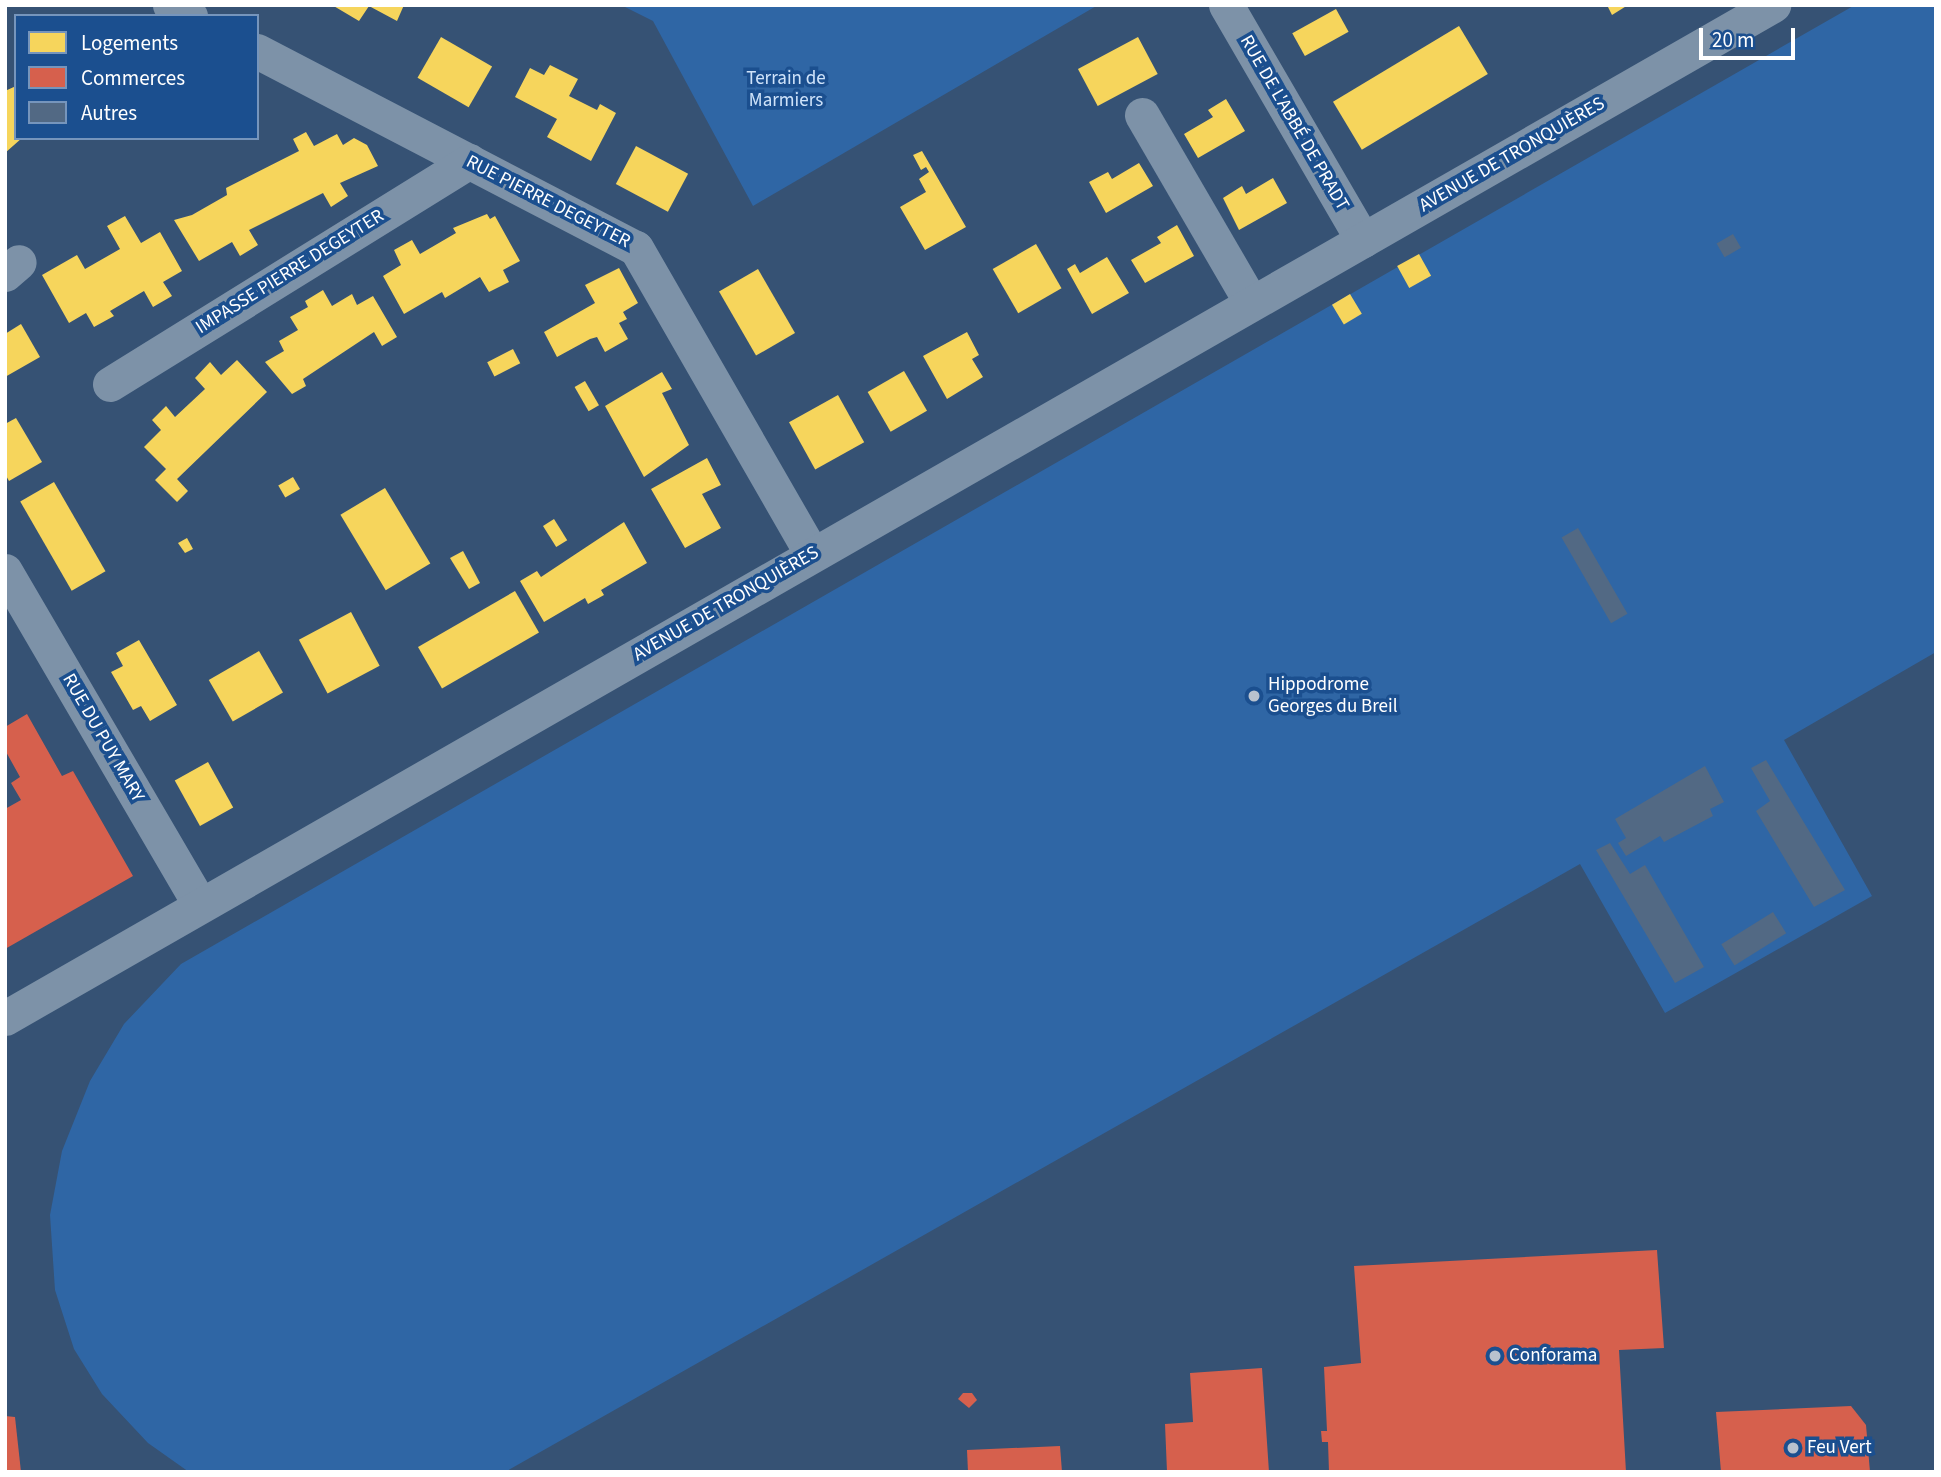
<!DOCTYPE html>
<html>
<head>
<meta charset="utf-8">
<style>
  body { margin:0 }
  #map { position:relative; width:1941px; height:1477px; overflow:hidden; background:#365274; font-family:"Source Sans 3",sans-serif }
  div>[style] { position:absolute }
  [style*='--x'] { left:calc(var(--x)*1px); top:calc(var(--y)*1px); width:calc(var(--w)*1px); rotate:calc(var(--a)*1deg) }
  .green>* { inset:0; background:#2f66a5 }
  .homes>* { inset:0; background:#f6d55c; transform-origin:0 0 }
  .shops>* { inset:0; background:#d6604d }
  .building>* { inset:0; background:#526984; transform-origin:0 0 }
  .minor>* { height:35px; margin:-17.5px; padding:0 17.5px; transform-origin:17.5px; border-radius:17.5px; background:#7d92a8 }
  .dots>* { width:19px; height:19px; translate:-50% -50%; box-sizing:border-box; border:4px solid #1b4f8f; border-radius:50% }
  span { translate:-50% -50%; white-space:nowrap; text-align:center; line-height:1.15; -webkit-text-stroke:7px #1b4f8f; paint-order:stroke }
  .park-label { font-size:19px; color:#cfe3fa }
  .street-label { font-size:19px; color:#fff }
  .poi-label { font-size:19px; color:#fff }
  .left { translate:0 -50%; text-align:left }
  .frame { position:absolute; inset:0; border:7px solid #fff; pointer-events:none }
  .legend { position:absolute; left:14px; top:14px; width:245px; height:126px; box-sizing:border-box; background:#1b4f8f; border:2px solid #7695bc; margin:0; padding:9px 12px; list-style:none; font-size:21px; color:#fff }
  .legend li { display:flex; align-items:center; gap:14px; height:35px }
  .legend b { width:35px; border:2px solid #7695bc }
  .scale { position:absolute; left:1699px; top:28px; width:96px; height:32px; box-sizing:border-box; border:4px solid #fff; border-top:0; padding-left:9px; font-size:21px; line-height:24px; white-space:nowrap; color:#fff; -webkit-text-stroke:5px #1b4f8f; paint-order:stroke }
</style>
</head>
<body>
<div id="map">
  <div class="green">
    <i style="clip-path:polygon(621px 5px,1098px 5px,753px 206px,653px 21px)"></i>
    <i style="clip-path:polygon(1855px 5px,1936px 5px,1936px 652px,1784px 740px,1872px 896px,1665px 1013px,1580px 864px,505px 1472px,189px 1472px,148px 1443px,102px 1394px,74px 1349px,55px 1290px,50px 1215px,62px 1151px,90px 1081px,124px 1024px,181px 964px)"></i>
  </div>
  <div class="homes">
    <i style="clip-path:polygon(332px 5px,404px 5px,397px 21px,369px 6px,359px 21px)"></i>
    <i style="clip-path:polygon(1607px 5px,1628px 5px,1612px 15px)"></i>
    <i style="left:1336px;top:9px;width:26px;height:50px;rotate:61deg"></i>
    <i style="left:1459px;top:26px;width:56px;height:147px;rotate:59deg"></i>
    <i style="left:441px;top:37px;width:59px;height:47px;rotate:30deg"></i>
    <i style="left:1138px;top:37px;width:42px;height:68px;rotate:62deg"></i>
    <i style="clip-path:polygon(550px 65px,578px 79px,569px 96px,597px 110px,600px 104px,616px 113px,591px 161px,547px 137px,557px 119px,515px 97px,530px 68px,544px 75px)"></i>
    <i style="clip-path:polygon(16px 86px,16px 138px,22px 138px,5px 153px,5px 91px)"></i>
    <i style="clip-path:polygon(1226px 99px,1245px 131px,1198px 158px,1184px 134px,1213px 117px,1208px 110px)"></i>
    <i style="clip-path:polygon(306px 132px,314px 146px,337px 134px,343px 145px,354px 138px,367px 145px,378px 166px,340px 183px,348px 196px,331px 207px,323px 193px,249px 230px,258px 245px,240px 256px,232px 242px,199px 261px,174px 220px,192px 215px,227px 195px,226px 188px,299px 151px,293px 139px)"></i>
    <i style="left:636px;top:146px;width:59px;height:43px;rotate:28deg"></i>
    <i style="clip-path:polygon(922px 151px,966px 227px,925px 250px,900px 207px,926px 192px,919px 179px,929px 172px,926px 167px,921px 170px,913px 155px)"></i>
    <i style="clip-path:polygon(1139px 163px,1153px 186px,1106px 213px,1089px 182px,1108px 172px,1112px 179px)"></i>
    <i style="clip-path:polygon(1273px 178px,1287px 203px,1239px 230px,1223px 198px,1242px 186px,1246px 194px)"></i>
    <i style="clip-path:polygon(487px 214px,490px 219px,495px 216px,520px 261px,503px 270px,509px 282px,489px 292px,480px 277px,445px 298px,442px 292px,404px 314px,383px 276px,401px 265px,394px 250px,412px 240px,420px 254px,456px 233px,453px 228px)"></i>
    <i style="clip-path:polygon(125px 216px,141px 243px,160px 232px,182px 271px,163px 282px,172px 296px,153px 307px,144px 291px,110px 311px,114px 316px,94px 327px,86px 313px,69px 323px,42px 275px,77px 255px,85px 269px,120px 249px,107px 226px)"></i>
    <i style="clip-path:polygon(1177px 225px,1194px 256px,1145px 283px,1131px 260px,1161px 243px,1157px 237px)"></i>
    <i style="left:1036px;top:244px;width:51px;height:50px;rotate:60deg"></i>
    <i style="left:1419px;top:254px;width:25px;height:25px;rotate:61deg"></i>
    <i style="clip-path:polygon(1107px 257px,1129px 293px,1092px 314px,1067px 269px,1075px 264px,1080px 273px)"></i>
    <i style="clip-path:polygon(619px 268px,638px 303px,623px 312px,627px 319px,619px 323px,628px 339px,605px 352px,597px 337px,590px 339px,557px 357px,544px 332px,595px 303px,585px 285px)"></i>
    <i style="left:758px;top:269px;width:74px;height:45px;rotate:60deg"></i>
    <i style="clip-path:polygon(323px 290px,332px 306px,352px 294px,357px 305px,373px 296px,397px 337px,382px 346px,374px 332px,303px 379px,306px 386px,292px 394px,265px 362px,284px 351px,279px 341px,298px 330px,290px 317px,308px 307px,305px 301px)"></i>
    <i style="left:1350px;top:294px;width:23px;height:21px;rotate:59deg"></i>
    <i style="clip-path:polygon(21px 324px,40px 357px,5px 377px,5px 334px)"></i>
    <i style="clip-path:polygon(967px 332px,979px 355px,972px 359px,983px 377px,947px 399px,923px 356px)"></i>
    <i style="left:513px;top:349px;width:16px;height:29px;rotate:63deg"></i>
    <i style="clip-path:polygon(237px 360px,267px 392px,177px 479px,188px 491px,177px 502px,155px 480px,166px 469px,144px 447px,161px 430px,152px 420px,166px 406px,175px 417px,205px 389px,195px 378px,210px 362px,221px 375px)"></i>
    <i style="left:904px;top:371px;width:46px;height:42px;rotate:60deg"></i>
    <i style="clip-path:polygon(662px 372px,672px 389px,662px 393px,689px 445px,644px 477px,605px 406px)"></i>
    <i style="left:585px;top:381px;width:28px;height:12px;rotate:60deg"></i>
    <i style="left:838px;top:395px;width:54px;height:56px;rotate:61deg"></i>
    <i style="clip-path:polygon(16px 418px,42px 462px,9px 481px,5px 474px,5px 424px)"></i>
    <i style="clip-path:polygon(707px 458px,721px 485px,702px 494px,721px 528px,685px 548px,651px 489px)"></i>
    <i style="left:293px;top:477px;width:14px;height:17px;rotate:60deg"></i>
    <i style="left:54px;top:482px;width:103px;height:39px;rotate:60deg"></i>
    <i style="left:385px;top:488px;width:88px;height:52px;rotate:59deg"></i>
    <i style="left:554px;top:519px;width:25px;height:13px;rotate:58deg"></i>
    <i style="clip-path:polygon(624px 522px,647px 563px,601px 590px,604px 595px,588px 604px,585px 598px,544px 622px,520px 581px,537px 571px,541px 577px)"></i>
    <i style="clip-path:polygon(187px 538px,193px 549px,185px 553px,178px 543px)"></i>
    <i style="clip-path:polygon(463px 551px,480px 583px,469px 589px,450px 558px)"></i>
    <i style="left:515px;top:591px;width:48px;height:112px;rotate:60deg"></i>
    <i style="left:351px;top:612px;width:61px;height:59px;rotate:62deg"></i>
    <i style="clip-path:polygon(139px 640px,177px 705px,150px 721px,141px 706px,133px 710px,111px 672px,123px 666px,116px 653px)"></i>
    <i style="left:259px;top:651px;width:48px;height:58px;rotate:60deg"></i>
    <i style="left:208px;top:762px;width:52px;height:38px;rotate:61deg"></i>
  </div>
  <div class="shops">
    <i style="clip-path:polygon(27px 714px,62px 776px,73px 771px,133px 876px,5px 949px,5px 809px,21px 800px,11px 783px,20px 777px,5px 750px,5px 727px)"></i>
    <i style="clip-path:polygon(1657px 1250px,1664px 1348px,1619px 1350px,1626px 1472px,1329px 1472px,1328px 1442px,1322px 1442px,1321px 1431px,1327px 1431px,1324px 1367px,1361px 1363px,1354px 1266px)"></i>
    <i style="clip-path:polygon(1262px 1368px,1269px 1472px,1167px 1472px,1165px 1424px,1193px 1422px,1190px 1373px)"></i>
    <i style="clip-path:polygon(963px 1393px,972px 1393px,977px 1400px,969px 1408px,958px 1399px)"></i>
    <i style="clip-path:polygon(1851px 1406px,1866px 1425px,1870px 1472px,1721px 1472px,1716px 1412px)"></i>
    <i style="clip-path:polygon(5px 1416px,15px 1417px,21px 1472px,5px 1472px)"></i>
    <i style="clip-path:polygon(1060px 1446px,1062px 1472px,968px 1472px,967px 1450px)"></i>
  </div>
  <div class="building">
    <i style="left:1733px;top:234px;width:16px;height:19px;rotate:60deg"></i>
    <i style="left:1578px;top:528px;width:99px;height:19px;rotate:60deg"></i>
    <i style="clip-path:polygon(1766px 760px,1845px 890px,1814px 907px,1756px 811px,1770px 801px,1751px 768px)"></i>
    <i style="clip-path:polygon(1705px 766px,1724px 802px,1710px 809px,1713px 816px,1664px 842px,1660px 836px,1626px 856px,1618px 843px,1626px 838px,1615px 819px)"></i>
    <i style="clip-path:polygon(1610px 843px,1630px 874px,1645px 865px,1704px 967px,1675px 983px,1596px 850px)"></i>
    <i style="left:1773px;top:912px;width:25px;height:61px;rotate:58deg"></i>
  </div>
  <div class="minor">
    <i style="--x:170;--y:5;--w:23;--a:29"></i>
    <i style="--x:1226;--y:5;--w:272;--a:59.8"></i>
    <i style="--x:257;--y:51;--w:427;--a:27.5"></i>
    <i style="--x:636;--y:248;--w:353;--a:60.1"></i>
    <i style="--x:1142;--y:115;--w:216;--a:59.8"></i>
    <i style="--x:5;--y:274;--w:18;--a:-41"></i>
    <i style="--x:110;--y:384;--w:423;--a:-31.8"></i>
    <i style="--x:5;--y:571;--w:387;--a:59.7"></i>
    <i style="--x:5;--y:1018;--w:2038;--a:-29.81"></i>
  </div>
  <div class="dots">
    <i style="left:1254px;top:696px;background:#b9c2ce"></i>
    <i style="left:1495px;top:1356px;background:#b9c2ce"></i>
    <i style="left:1793px;top:1448px;background:#b9c2ce"></i>
  </div>
  <div class="park-label">
    <span style="left:786px;top:90px">Terrain de<br>Marmiers</span>
  </div>
  <div class="street-label">
    <span style="left:1294px;top:123px;rotate:60deg">RUE DE L'ABBÉ DE PRADT</span>
    <span style="left:1512px;top:155px;rotate:-30deg">AVENUE DE TRONQUIÈRES</span>
    <span style="left:548px;top:202px;rotate:27deg">RUE PIERRE DEGEYTER</span>
    <span style="left:290px;top:272px;rotate:-32deg">IMPASSE PIERRE DEGEYTER</span>
    <span style="left:726px;top:604px;rotate:-30deg">AVENUE DE TRONQUIÈRES</span>
    <span style="left:103px;top:738px;rotate:60deg">RUE DU PUY MARY</span>
  </div>
  <div class="poi-label">
    <span class="left" style="left:1268px;top:696px">Hippodrome<br>Georges du Breil</span>
    <span class="left" style="left:1509px;top:1356px">Conforama</span>
    <span class="left" style="left:1807px;top:1448px">Feu Vert</span>
  </div>
  <div class="frame"></div>
  <ul class="legend">
  <li><b style="height:19px;background:#f6d55c"></b>Logements</li>
  <li><b style="height:19px;background:#d6604d"></b>Commerces</li>
  <li><b style="height:19px;background:#526984"></b>Autres</li>
  </ul>
  <div class="scale">20 m</div>
</div>
</body>
</html>
